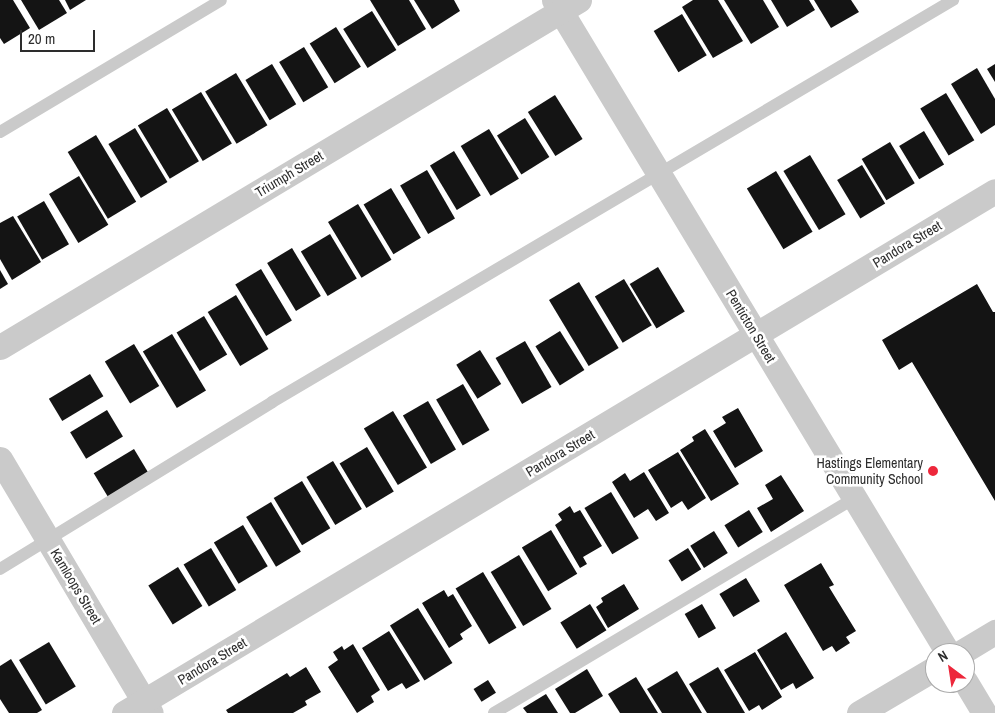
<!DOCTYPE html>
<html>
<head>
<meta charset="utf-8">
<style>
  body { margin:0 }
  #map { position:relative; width:995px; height:713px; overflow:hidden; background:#fff; font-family:"Archivo Narrow",sans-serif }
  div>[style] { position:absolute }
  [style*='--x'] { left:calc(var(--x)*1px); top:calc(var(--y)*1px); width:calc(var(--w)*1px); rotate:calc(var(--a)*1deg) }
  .building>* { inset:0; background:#141414; transform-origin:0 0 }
  .service>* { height:12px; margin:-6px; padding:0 6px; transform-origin:6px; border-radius:6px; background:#cacaca }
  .minor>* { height:25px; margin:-12.5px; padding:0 12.5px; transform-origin:12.5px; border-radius:12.5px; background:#cacaca }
  .dots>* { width:14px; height:14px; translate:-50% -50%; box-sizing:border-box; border:2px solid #fff; border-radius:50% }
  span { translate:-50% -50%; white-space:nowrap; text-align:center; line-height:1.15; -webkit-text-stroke:5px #fff; paint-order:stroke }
  .street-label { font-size:14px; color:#2d2d2d }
  .poi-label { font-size:14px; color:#2d2d2d }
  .right { translate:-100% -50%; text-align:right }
  .north { position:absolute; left:925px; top:643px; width:50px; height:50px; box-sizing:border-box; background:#fff; border:1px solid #ababab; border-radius:50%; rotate:329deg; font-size:14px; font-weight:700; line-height:20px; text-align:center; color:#2d2d2d }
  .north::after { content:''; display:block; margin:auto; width:18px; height:22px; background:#ed273b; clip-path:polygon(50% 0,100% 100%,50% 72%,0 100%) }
  .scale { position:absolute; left:20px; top:30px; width:75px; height:22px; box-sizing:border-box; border:2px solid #2d2d2d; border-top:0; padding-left:6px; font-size:15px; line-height:18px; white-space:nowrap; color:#2d2d2d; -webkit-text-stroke:4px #fff; paint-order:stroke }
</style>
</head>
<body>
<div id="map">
  <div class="building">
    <i style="clip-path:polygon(0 0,13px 0,30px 28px,4px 44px,0 38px)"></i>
    <i style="clip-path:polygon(21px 0,59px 0,67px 13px,39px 30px)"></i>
    <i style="clip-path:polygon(65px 0,86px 0,70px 10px)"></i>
    <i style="clip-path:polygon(370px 0,409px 0,426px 29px,398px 46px)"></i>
    <i style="clip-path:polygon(414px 0,454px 0,460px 11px,432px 29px)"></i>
    <i style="clip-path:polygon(693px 0,718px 0,743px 41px,713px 58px,682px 7px)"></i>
    <i style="clip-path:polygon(724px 0,763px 0,779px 27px,751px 44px)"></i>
    <i style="clip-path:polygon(771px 0,809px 0,815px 10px,787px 27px)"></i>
    <i style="clip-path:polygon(814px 0,851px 0,859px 12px,831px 28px)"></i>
    <i style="left:372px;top:11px;width:46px;height:34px;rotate:58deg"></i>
    <i style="left:682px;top:14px;width:48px;height:33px;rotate:59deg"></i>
    <i style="left:336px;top:27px;width:47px;height:31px;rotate:58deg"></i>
    <i style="left:304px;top:47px;width:47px;height:29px;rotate:59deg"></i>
    <i style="left:272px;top:64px;width:47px;height:31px;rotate:59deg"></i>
    <i style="clip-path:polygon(995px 64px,995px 82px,987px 69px)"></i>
    <i style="clip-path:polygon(977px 68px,995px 99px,995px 125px,981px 134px,951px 84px)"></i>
    <i style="left:236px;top:73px;width:61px;height:36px;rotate:59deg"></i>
    <i style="left:201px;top:92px;width:60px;height:34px;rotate:59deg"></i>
    <i style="left:946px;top:93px;width:55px;height:30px;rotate:59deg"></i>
    <i style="left:555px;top:95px;width:52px;height:32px;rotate:58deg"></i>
    <i style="left:167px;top:108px;width:62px;height:34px;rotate:59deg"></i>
    <i style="left:525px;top:118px;width:46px;height:33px;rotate:58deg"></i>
    <i style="left:135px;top:128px;width:63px;height:31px;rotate:59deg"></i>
    <i style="left:489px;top:129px;width:58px;height:33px;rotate:59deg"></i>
    <i style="left:924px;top:131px;width:39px;height:29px;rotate:59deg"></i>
    <i style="left:96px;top:135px;width:78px;height:33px;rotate:59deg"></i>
    <i style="left:890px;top:142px;width:48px;height:33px;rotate:59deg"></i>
    <i style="left:454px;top:151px;width:52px;height:28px;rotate:59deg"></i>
    <i style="left:810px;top:155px;width:69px;height:31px;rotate:59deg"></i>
    <i style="left:862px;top:165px;width:45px;height:29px;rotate:59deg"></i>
    <i style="left:427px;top:170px;width:56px;height:31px;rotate:60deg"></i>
    <i style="left:776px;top:171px;width:71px;height:34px;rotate:59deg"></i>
    <i style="left:79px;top:176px;width:57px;height:35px;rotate:59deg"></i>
    <i style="left:391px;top:188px;width:58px;height:32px;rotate:59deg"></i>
    <i style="left:44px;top:201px;width:50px;height:31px;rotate:60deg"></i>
    <i style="left:358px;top:204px;width:65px;height:35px;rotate:59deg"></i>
    <i style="clip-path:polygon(13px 216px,41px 262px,12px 280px,0 259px,0 223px)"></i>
    <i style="left:330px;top:234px;width:52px;height:34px;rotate:59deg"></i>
    <i style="left:292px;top:248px;width:56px;height:29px;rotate:59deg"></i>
    <i style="left:658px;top:267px;width:52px;height:33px;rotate:59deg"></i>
    <i style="left:261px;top:269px;width:60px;height:30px;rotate:59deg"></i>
    <i style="clip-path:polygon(0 270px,8px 284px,0 289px)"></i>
    <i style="left:624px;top:279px;width:54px;height:34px;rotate:59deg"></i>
    <i style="left:579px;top:282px;width:77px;height:35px;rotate:59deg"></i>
    <i style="clip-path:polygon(977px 284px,993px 312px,995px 312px,995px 501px,912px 362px,899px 370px,882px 340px)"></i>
    <i style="left:236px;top:295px;width:63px;height:33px;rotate:59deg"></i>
    <i style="left:204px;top:316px;width:45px;height:32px;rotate:59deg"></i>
    <i style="left:560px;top:331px;width:46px;height:29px;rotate:58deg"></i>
    <i style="left:172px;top:334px;width:66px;height:34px;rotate:59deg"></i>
    <i style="left:525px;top:341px;width:53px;height:34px;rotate:60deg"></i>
    <i style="left:134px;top:344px;width:49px;height:34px;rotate:59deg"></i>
    <i style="left:480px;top:350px;width:40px;height:28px;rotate:58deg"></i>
    <i style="left:90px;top:374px;width:26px;height:48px;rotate:59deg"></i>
    <i style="left:463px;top:384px;width:53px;height:31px;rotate:60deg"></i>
    <i style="left:428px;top:401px;width:56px;height:29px;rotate:60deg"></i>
    <i style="clip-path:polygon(738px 408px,763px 451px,735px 468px,713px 431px,726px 423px,722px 417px)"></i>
    <i style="left:107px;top:410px;width:31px;height:43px;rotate:59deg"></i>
    <i style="left:393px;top:411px;width:66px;height:34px;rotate:59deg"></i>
    <i style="clip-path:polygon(705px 429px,739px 484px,711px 501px,680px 450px,694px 441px,692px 437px)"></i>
    <i style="left:367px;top:447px;width:52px;height:32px;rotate:59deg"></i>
    <i style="left:134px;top:449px;width:29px;height:47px;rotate:59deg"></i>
    <i style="clip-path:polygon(678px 452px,706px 498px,688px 510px,682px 501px,671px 508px,648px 470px)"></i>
    <i style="left:333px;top:461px;width:56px;height:31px;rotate:59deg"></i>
    <i style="clip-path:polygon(644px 472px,669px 513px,656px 521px,648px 509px,634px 518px,612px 482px,625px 473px,630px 481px)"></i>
    <i style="clip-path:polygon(781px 475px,804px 511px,771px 532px,757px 508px,773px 499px,765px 485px)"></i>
    <i style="left:302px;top:481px;width:55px;height:33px;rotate:59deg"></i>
    <i style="left:611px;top:492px;width:54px;height:31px;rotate:59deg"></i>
    <i style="left:271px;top:502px;width:58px;height:29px;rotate:59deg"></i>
    <i style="clip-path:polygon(570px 506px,574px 513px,580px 510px,602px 546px,583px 557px,587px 564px,580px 568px,555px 525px,562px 520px,558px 514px)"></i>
    <i style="left:749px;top:510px;width:26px;height:29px;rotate:58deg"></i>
    <i style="left:243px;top:525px;width:48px;height:34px;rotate:59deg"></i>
    <i style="left:551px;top:530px;width:51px;height:34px;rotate:59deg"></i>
    <i style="left:714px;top:531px;width:26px;height:28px;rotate:58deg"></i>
    <i style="left:211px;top:548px;width:49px;height:32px;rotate:59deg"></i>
    <i style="left:688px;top:548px;width:25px;height:23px;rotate:58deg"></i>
    <i style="left:519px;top:555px;width:63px;height:33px;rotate:59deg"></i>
    <i style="clip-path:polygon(821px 563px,834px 585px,829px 587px,856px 631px,846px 637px,850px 643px,836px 652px,832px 646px,823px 651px,784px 585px)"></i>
    <i style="left:178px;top:567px;width:46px;height:35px;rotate:58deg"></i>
    <i style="left:483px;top:572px;width:65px;height:32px;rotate:59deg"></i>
    <i style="left:746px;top:578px;width:27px;height:31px;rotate:59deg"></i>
    <i style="clip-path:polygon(624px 584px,639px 609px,608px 628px,596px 607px,603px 602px,601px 598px)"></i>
    <i style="clip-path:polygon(444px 590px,448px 597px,453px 594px,472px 626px,460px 634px,463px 639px,449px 648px,422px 603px)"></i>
    <i style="left:590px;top:604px;width:31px;height:35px;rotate:58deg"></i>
    <i style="left:702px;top:604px;width:28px;height:20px;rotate:60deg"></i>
    <i style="left:418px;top:608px;width:65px;height:33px;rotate:58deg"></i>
    <i style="clip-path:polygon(389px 631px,420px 681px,406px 689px,402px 683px,388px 691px,362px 648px)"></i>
    <i style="clip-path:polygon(786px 632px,814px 678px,796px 689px,793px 683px,781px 690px,757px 650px)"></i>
    <i style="left:49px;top:642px;width:52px;height:35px;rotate:59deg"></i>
    <i style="clip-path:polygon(353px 644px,380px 690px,371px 696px,374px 702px,357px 713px,328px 667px,338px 660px,333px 652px,342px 646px,344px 650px)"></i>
    <i style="clip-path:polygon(755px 652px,782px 697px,762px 710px,759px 705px,749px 711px,724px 670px)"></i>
    <i style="clip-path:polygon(11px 659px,42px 710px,37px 713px,9px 713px,0 699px,0 666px)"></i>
    <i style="clip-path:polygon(306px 667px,321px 692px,305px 701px,307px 705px,293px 713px,228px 713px,226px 710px,287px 673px,290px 677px)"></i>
    <i style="clip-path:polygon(718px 667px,745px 713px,707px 713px,689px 684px)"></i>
    <i style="clip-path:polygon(587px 669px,603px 696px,575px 713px,570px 713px,555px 689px)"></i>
    <i style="clip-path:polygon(677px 671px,702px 713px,662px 713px,647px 689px)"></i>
    <i style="clip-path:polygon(636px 677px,658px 713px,620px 713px,608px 694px)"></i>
    <i style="left:488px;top:680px;width:15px;height:17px;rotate:58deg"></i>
    <i style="clip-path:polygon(546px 694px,558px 713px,527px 713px,523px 708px)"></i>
  </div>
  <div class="service">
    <i style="--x:0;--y:132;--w:257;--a:-30.8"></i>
    <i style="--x:0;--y:569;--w:319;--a:-31.5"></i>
    <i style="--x:272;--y:402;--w:791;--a:-30.55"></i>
    <i style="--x:494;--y:713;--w:419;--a:-30.8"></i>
  </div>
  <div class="minor">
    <i style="--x:554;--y:0;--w:763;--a:58.89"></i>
    <i style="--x:0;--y:347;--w:675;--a:-30.93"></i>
    <i style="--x:0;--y:459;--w:295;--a:59.3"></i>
    <i style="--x:960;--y:653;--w:41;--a:-31"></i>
    <i style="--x:965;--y:681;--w:37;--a:59"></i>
    <i style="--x:124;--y:713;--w:1015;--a:-30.93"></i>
    <i style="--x:859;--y:713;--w:88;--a:-30.6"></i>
  </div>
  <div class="dots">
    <i style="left:933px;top:471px;background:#ed273b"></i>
  </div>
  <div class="street-label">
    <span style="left:289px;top:174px;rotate:-31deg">Triumph Street</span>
    <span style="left:907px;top:244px;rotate:-31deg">Pandora Street</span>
    <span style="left:751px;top:326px;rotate:59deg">Penticton Street</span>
    <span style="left:560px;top:453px;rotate:-31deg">Pandora Street</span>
    <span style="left:76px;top:586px;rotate:59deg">Kamloops Street</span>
    <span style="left:212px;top:661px;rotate:-31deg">Pandora Street</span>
  </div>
  <div class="poi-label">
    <span class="right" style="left:923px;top:471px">Hastings Elementary<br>Community School</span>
  </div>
  <div class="north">N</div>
  <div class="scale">20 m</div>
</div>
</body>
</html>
